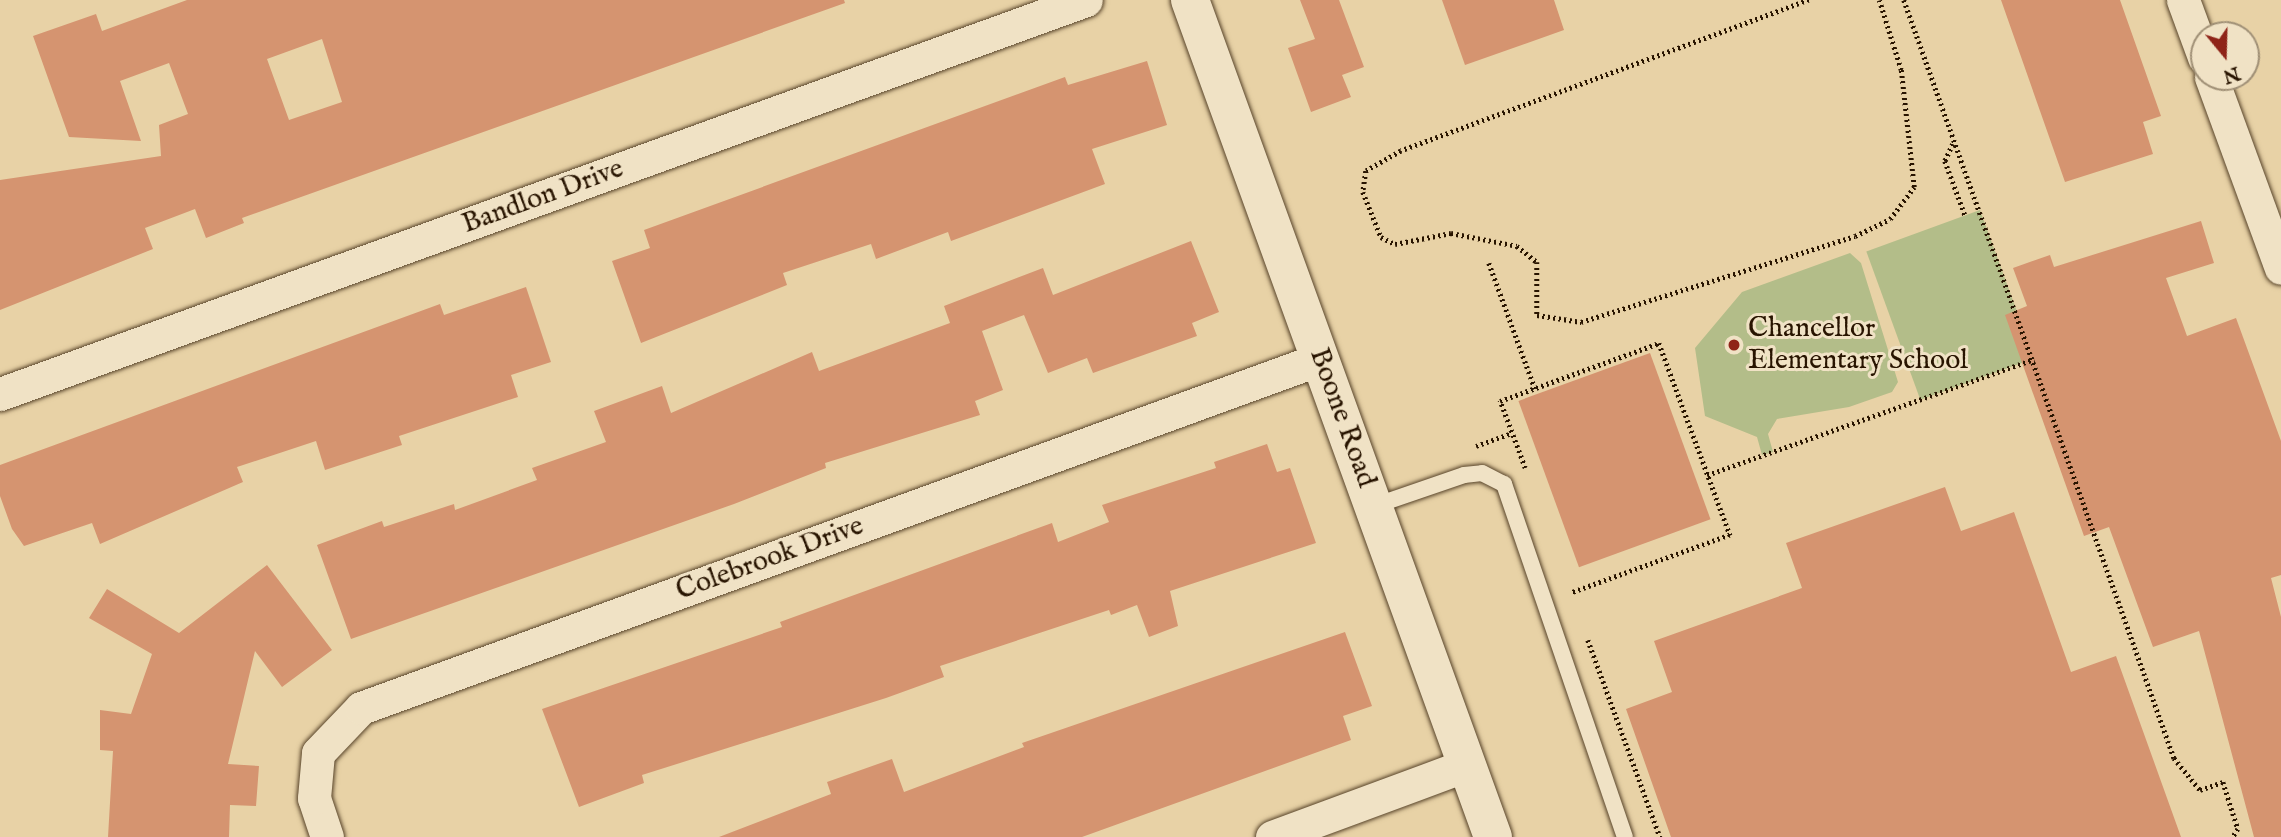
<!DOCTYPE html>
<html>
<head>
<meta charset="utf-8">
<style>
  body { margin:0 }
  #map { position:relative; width:2281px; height:837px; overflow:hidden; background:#e8d2a6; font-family:"IM FELL English",serif }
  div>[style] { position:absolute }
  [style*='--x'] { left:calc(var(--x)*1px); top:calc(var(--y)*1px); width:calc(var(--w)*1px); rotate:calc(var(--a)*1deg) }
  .green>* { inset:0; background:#b3bd89; transform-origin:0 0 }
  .building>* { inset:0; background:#d59470; transform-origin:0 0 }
  .path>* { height:4.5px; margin-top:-2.25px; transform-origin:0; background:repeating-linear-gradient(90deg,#281400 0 2px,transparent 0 5.5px) }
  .roads { filter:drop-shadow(0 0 2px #58442a) drop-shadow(0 0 2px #58442a) }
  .service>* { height:16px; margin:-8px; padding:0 8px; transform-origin:8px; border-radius:8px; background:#f0e2c5 }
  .minor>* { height:33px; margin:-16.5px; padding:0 16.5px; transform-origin:16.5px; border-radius:16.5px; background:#f0e2c5 }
  .tertiary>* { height:38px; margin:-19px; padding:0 19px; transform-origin:19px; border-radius:19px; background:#f0e2c5 }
  .dots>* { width:19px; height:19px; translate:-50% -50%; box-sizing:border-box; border:4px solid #f0e2c5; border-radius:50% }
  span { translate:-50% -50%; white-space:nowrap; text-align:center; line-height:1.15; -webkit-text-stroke:6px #f0e2c5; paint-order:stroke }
  .street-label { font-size:28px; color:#281400 }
  .poi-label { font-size:28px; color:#281400 }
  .left { translate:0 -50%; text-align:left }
  .north { position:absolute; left:2190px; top:21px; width:70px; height:70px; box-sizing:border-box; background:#f0e2c5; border:2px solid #a09076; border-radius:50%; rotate:161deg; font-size:19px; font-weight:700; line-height:28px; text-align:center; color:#281400 }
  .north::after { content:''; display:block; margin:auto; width:24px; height:32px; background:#8f2418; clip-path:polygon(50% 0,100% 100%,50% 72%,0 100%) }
</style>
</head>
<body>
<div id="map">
  <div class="green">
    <i style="left:1980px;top:210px;width:158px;height:121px;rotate:70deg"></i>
    <i style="clip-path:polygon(1850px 253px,1861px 263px,1898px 382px,1892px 392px,1849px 407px,1777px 419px,1768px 434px,1773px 452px,1762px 455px,1757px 437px,1705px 416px,1695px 348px,1742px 292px)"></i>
  </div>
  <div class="building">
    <i style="clip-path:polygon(evenodd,187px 0,844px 0,845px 3px,242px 218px,244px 223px,206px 238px,195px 209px,145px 228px,153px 249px,0 310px,0 180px,161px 156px,159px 125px,188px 114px,169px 63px,120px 81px,141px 141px,69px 137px,33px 36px,96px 14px,102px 31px,187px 0,322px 39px,342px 102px,289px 120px,267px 59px,322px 39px)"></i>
    <i style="clip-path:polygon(1300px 0,1339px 0,1364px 67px,1342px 75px,1351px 97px,1311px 112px,1288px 48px,1315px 39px)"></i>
    <i style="clip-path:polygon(1442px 0,1554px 0,1564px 30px,1465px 65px)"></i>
    <i style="clip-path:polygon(2001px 0,2120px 0,2161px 116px,2143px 122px,2153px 154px,2065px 182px)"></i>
    <i style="clip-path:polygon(1147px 61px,1167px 125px,1092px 149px,1105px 184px,951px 241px,948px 232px,876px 259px,871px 244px,783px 273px,787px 285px,641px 343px,612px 261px,650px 248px,644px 230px,1065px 77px,1068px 85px)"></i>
    <i style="clip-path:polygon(2201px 221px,2214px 263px,2166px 278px,2187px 336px,2236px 318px,2281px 441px,2281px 575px,2271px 578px,2281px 617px,2281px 837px,2254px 837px,2199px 631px,2153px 647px,2109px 527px,2084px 536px,2005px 315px,2027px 306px,2013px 268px,2050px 255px,2054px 267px)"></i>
    <i style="clip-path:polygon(1191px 241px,1219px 312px,1192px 323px,1197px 336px,1093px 373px,1087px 358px,1048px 373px,1024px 315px,982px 331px,1003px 390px,975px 401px,980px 415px,825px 463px,826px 468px,734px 504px,351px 639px,317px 545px,382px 521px,384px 527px,454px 504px,455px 510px,537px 480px,532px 468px,606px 442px,594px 411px,662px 386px,671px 413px,812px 352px,819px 371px,950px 323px,944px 306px,1043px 268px,1053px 295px)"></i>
    <i style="clip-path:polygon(526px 287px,551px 362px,511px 375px,518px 397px,399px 436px,402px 445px,325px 470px,316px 441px,237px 467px,243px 482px,100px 544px,92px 523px,24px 546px,12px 529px,0 496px,0 465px,440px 304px,444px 315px)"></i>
    <i style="left:1650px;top:353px;width:177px;height:140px;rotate:70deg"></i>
    <i style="clip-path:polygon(1267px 444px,1277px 472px,1290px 468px,1316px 543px,1170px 591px,1178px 626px,1149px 637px,1137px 605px,1111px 615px,1109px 610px,940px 666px,944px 677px,886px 698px,642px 775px,644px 783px,579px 807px,542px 709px,782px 627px,780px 622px,1052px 523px,1058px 542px,1109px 522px,1102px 505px,1216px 468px,1214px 462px)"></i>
    <i style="clip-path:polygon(1945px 487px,1961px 531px,2014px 512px,2071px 672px,2116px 656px,2181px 837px,1671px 837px,1626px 709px,1672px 692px,1654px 641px,1802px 588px,1786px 543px)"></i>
    <i style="clip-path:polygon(267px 565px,332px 650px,282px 687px,255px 651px,228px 764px,259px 766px,256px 806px,230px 805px,229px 837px,108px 837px,113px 751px,100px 750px,100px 710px,131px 714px,152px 654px,89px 618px,107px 589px,179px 633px)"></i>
    <i style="clip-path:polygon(1345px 632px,1372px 706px,1343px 716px,1351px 740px,1082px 837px,719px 837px,831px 794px,827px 782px,892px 759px,904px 792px,1024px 747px,1022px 743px)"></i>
  </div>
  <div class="path">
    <i style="--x:1809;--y:0;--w:435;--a:159.7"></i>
    <i style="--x:1401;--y:151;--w:40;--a:150.3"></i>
    <i style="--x:1366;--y:171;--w:21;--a:98"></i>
    <i style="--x:1363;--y:192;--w:48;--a:68.2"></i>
    <i style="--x:1381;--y:237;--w:16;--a:27"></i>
    <i style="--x:1395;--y:244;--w:57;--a:-11.1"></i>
    <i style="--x:1451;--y:233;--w:67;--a:11.1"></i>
    <i style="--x:1517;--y:246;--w:26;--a:39"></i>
    <i style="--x:1537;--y:262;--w:53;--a:90"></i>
    <i style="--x:1537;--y:315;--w:45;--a:9"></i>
    <i style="--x:1581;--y:322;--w:287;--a:-17.4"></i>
    <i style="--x:1855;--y:236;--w:39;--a:-26"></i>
    <i style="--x:1890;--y:219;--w:40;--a:-53"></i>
    <i style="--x:1914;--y:187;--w:118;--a:-96.3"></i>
    <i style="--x:1901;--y:70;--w:73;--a:-107.4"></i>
    <i style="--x:1904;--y:0;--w:805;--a:70.39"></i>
    <i style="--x:2174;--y:758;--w:41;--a:50.9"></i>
    <i style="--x:2200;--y:790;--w:24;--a:-19"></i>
    <i style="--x:2223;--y:782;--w:49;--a:72.3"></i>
    <i style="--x:2238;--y:829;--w:9;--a:122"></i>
    <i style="--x:1953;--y:144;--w:19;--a:115"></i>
    <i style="--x:1945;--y:161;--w:58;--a:69.7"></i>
    <i style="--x:1489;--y:263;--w:134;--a:69.9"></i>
    <i style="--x:1476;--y:446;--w:38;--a:-20"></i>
    <i style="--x:1525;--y:468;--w:72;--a:-110.5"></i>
    <i style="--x:1500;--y:401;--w:169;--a:-20"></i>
    <i style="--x:1659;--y:343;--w:205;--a:69.7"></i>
    <i style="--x:1730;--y:535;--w:169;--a:160"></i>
    <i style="--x:1707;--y:475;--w:347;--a:-19.5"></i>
    <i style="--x:1588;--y:640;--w:210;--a:69.9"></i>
  </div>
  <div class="roads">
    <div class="service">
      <i style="--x:1374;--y:506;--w:95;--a:-19"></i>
      <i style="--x:1464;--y:475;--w:18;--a:-6"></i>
      <i style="--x:1482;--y:473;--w:25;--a:27"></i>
      <i style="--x:1504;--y:484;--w:373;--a:71.1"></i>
    </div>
    <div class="minor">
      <i style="--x:2183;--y:0;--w:61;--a:69.8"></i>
      <i style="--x:2211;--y:77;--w:203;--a:69.9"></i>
      <i style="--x:0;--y:394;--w:1155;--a:-19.94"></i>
      <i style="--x:327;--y:837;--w:41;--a:-108.4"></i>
      <i style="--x:314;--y:798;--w:45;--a:-84.9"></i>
      <i style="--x:318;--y:753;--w:62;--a:-46.3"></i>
      <i style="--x:361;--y:708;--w:1021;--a:-20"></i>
      <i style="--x:1272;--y:837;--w:208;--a:-20.3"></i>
    </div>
    <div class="tertiary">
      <i style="--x:1190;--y:0;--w:890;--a:70.1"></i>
    </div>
  </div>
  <div class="dots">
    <i style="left:1734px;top:345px;background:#8f2418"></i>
  </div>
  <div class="street-label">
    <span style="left:543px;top:197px;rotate:-20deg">Bandlon Drive</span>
    <span style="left:1342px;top:418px;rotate:70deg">Boone Road</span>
    <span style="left:770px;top:559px;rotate:-20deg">Colebrook Drive</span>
  </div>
  <div class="poi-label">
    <span class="left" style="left:1748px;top:345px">Chancellor<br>Elementary School</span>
  </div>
  <div class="north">N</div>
</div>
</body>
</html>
